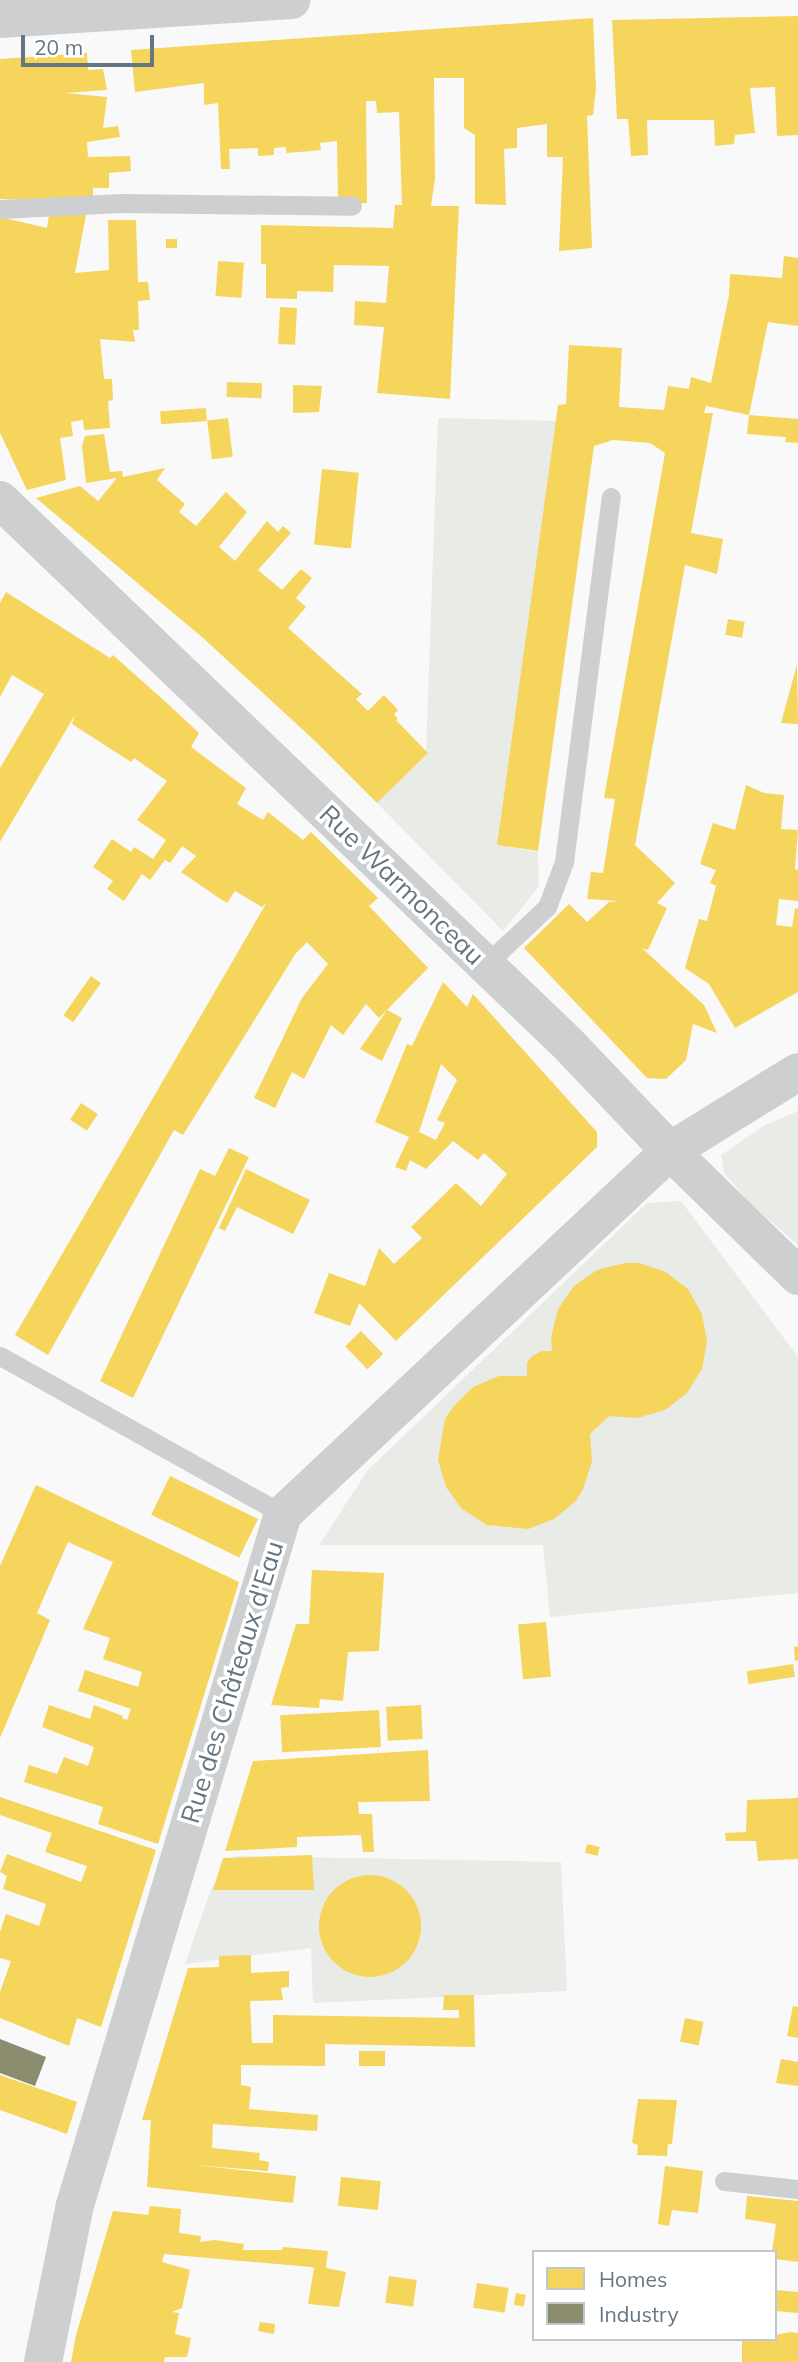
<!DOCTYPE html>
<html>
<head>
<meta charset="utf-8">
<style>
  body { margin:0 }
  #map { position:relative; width:798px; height:2362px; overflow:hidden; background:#f9f9f9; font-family:Mulish,sans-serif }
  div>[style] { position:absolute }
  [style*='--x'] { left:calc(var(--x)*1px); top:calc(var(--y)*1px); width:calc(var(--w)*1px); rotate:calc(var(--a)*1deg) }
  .green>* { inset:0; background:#e8ebe6 }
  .homes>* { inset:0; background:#f6d55c; transform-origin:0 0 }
  .round { border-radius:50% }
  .industry>* { inset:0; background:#8c8c6e }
  .lane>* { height:19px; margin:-9.5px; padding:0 9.5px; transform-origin:9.5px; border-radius:9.5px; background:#cecfd0 }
  .street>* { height:38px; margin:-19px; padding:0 19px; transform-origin:19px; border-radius:19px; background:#cecfd0 }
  span { translate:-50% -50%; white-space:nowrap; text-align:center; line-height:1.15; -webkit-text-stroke:7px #fff; paint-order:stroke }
  .street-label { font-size:26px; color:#657683 }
  .legend { position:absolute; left:532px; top:2250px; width:245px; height:91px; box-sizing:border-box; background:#fff; border:2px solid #c1c8cd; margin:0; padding:9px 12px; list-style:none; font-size:21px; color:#657683 }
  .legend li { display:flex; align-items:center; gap:14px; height:35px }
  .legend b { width:35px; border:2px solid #c1c8cd }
  .scale { position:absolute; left:21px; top:35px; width:133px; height:32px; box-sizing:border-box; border:4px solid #657683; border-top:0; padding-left:9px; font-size:21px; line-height:24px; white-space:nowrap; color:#657683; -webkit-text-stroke:5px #fff; paint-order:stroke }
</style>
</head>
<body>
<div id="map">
  <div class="green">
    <i style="clip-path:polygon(438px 418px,556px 421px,497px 845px,538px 852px,539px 886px,503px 931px,377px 803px,426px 755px)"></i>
    <i style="clip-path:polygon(798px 1111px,798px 1245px,750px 1203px,724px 1173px,721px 1155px,765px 1125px)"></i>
    <i style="clip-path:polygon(681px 1201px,798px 1357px,798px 1593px,550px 1617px,543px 1545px,319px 1545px,368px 1470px,647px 1203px)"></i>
    <i style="clip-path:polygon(234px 1856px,561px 1862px,567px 1991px,313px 2003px,311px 1948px,185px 1964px,211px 1889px)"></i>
  </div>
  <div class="homes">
    <i style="clip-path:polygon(798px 16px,798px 135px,777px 136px,775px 87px,750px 88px,755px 133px,735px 135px,734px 144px,715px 146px,714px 120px,647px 120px,648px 155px,631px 156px,628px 119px,617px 119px,612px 20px)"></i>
    <i style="clip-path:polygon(593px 18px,596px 89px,593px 115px,587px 116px,592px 248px,559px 251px,563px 157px,547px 157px,547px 124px,517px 128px,517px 148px,504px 149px,506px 205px,475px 204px,475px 135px,464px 128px,464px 78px,434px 78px,435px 179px,431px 206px,459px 206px,450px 399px,377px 393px,384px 327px,354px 325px,355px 301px,386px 303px,389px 266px,334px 265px,333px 292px,297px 291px,297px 299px,266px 298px,266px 264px,261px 264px,261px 225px,393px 228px,395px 205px,402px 205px,399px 112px,377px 113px,376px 101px,366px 101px,367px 203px,338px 203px,337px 141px,320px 143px,321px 150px,312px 151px,286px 153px,286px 147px,274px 148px,274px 155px,258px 156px,258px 148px,229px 149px,230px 169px,221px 169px,218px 103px,204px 105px,204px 83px,135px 92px,131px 50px)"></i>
    <i style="clip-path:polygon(87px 53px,88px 70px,103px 69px,107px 90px,65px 93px,107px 97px,103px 128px,118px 126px,120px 137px,87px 142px,88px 157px,130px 156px,131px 171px,109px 173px,109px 188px,93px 188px,93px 200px,0 199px,0 59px)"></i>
    <i style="clip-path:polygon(50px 208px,87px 210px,75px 273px,109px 270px,108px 220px,136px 220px,138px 282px,148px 282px,150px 300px,138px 301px,139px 330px,133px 330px,135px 342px,100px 339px,104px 379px,112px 379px,113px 400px,108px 401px,110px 428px,84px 430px,83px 420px,71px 422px,73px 436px,60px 438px,66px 480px,27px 490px,0 433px,0 217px,47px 228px)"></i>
    <i style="left:166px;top:239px;width:11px;height:9px"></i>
    <i style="clip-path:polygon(784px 256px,798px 258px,798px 326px,768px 322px,749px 415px,798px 419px,798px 443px,785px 442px,786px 437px,747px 434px,749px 415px,706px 406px,704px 413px,713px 413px,691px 533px,723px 539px,717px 574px,685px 565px,635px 845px,675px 883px,657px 903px,667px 908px,648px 950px,642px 948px,704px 1005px,717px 1033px,693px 1024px,686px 1060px,666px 1079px,647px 1078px,524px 948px,569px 904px,587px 922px,609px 902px,619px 901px,587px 899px,591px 872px,603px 873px,615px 799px,604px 798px,665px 453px,650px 443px,613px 440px,594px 446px,538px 851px,497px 845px,558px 405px,566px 404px,569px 345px,622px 348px,619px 407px,664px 410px,668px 386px,689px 389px,691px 377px,711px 383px,729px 295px,730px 274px,782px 278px)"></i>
    <i style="left:218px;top:261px;width:26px;height:35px;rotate:4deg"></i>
    <i style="left:280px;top:307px;width:17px;height:37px;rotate:3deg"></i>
    <i style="left:227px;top:382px;width:35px;height:15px;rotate:2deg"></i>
    <i style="clip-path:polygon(293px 385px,322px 386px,319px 412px,293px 413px)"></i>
    <i style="left:206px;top:408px;width:13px;height:46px;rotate:86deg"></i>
    <i style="left:228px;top:418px;width:39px;height:21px;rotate:83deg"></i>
    <i style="clip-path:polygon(104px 434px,110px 472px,122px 471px,123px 477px,165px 468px,157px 480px,185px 504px,179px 512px,196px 526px,226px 492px,247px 512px,219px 547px,235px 561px,267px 521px,278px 532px,283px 526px,291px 533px,258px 570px,282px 590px,301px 569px,312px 578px,296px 598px,306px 607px,288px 628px,362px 694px,356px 699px,368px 711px,384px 695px,398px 710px,394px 714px,398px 719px,396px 720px,428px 753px,377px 803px,315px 741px,202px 637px,36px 498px,80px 486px,98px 501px,117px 478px,86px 483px,82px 446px,85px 436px)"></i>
    <i style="left:322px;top:469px;width:37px;height:76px;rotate:6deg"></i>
    <i style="clip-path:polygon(6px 592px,110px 658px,113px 655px,169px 705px,199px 733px,191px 747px,246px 788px,237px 804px,263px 820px,268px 812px,303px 840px,311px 832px,378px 898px,369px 906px,428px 968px,379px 1018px,366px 1004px,343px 1035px,331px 1025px,304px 1079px,292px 1072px,275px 1108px,254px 1098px,302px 998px,328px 964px,307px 942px,296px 953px,183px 1135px,174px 1130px,48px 1355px,15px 1335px,267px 902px,262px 907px,235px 891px,227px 903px,219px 898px,181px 872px,196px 856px,182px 846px,170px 863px,165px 860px,150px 880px,142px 874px,124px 901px,107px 889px,113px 881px,93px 867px,112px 839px,131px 852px,134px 847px,153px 859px,166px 840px,137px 820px,167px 781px,134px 758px,131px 762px,72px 724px,75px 715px,0 842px,0 768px,44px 694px,12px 675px,0 697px,0 603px)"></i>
    <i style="left:728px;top:619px;width:17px;height:16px;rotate:10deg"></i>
    <i style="clip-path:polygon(797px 664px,798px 724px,781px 723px,789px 694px)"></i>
    <i style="clip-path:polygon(746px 785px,764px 793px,784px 795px,781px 829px,798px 830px,795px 869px,798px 870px,798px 901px,779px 899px,776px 925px,792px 927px,795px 908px,798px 909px,798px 992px,735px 1028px,709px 984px,685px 968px,699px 919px,707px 921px,716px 886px,710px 883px,716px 870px,700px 864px,713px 823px,735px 830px)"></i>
    <i style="left:91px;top:976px;width:12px;height:48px;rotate:35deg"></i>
    <i style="clip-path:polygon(evenodd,443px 982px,467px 1007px,473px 994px,597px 1132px,597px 1147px,396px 1341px,359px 1303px,350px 1326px,314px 1313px,329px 1273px,365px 1286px,379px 1248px,394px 1264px,422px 1238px,411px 1227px,456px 1183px,481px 1206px,507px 1174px,484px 1153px,478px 1160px,453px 1141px,426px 1169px,410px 1160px,406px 1171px,395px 1167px,409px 1137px,375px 1122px,407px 1044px,412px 1046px,443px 982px,441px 1064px,457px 1080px,437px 1120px,445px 1123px,436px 1140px,419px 1132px,441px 1064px)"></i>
    <i style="clip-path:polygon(387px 1010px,402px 1018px,382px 1061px,360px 1049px)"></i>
    <i style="left:81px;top:1103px;width:20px;height:20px;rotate:33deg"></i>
    <i style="clip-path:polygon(229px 1148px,249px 1157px,133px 1398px,100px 1381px,200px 1169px,215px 1176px)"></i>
    <i style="clip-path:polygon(246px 1169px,310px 1200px,293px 1234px,237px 1207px,225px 1231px,219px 1228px)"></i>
    <i style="clip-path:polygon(625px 1263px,639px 1263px,666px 1272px,688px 1289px,702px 1314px,707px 1341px,702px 1369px,687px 1393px,665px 1410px,637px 1418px,609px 1416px,590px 1434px,592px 1462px,583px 1489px,576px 1501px,554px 1519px,528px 1529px,487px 1525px,462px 1509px,446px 1487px,438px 1460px,445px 1419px,453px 1407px,473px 1387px,499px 1376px,527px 1376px,527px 1363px,532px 1356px,542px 1351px,552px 1351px,551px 1337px,558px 1309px,574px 1286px,597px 1270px)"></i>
    <i style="left:361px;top:1331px;width:32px;height:22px;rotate:46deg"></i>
    <i style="left:170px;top:1476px;width:98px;height:43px;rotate:26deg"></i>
    <i style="clip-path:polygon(36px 1485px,239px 1582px,158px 1844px,98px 1824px,103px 1807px,24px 1782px,29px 1765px,57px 1774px,64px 1757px,88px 1766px,94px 1747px,42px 1727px,49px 1705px,90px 1719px,94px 1705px,123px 1716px,122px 1718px,127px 1720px,131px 1709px,78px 1691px,85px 1670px,138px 1687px,142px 1672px,103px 1659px,110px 1638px,83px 1629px,113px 1562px,68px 1542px,37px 1613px,50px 1620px,0 1738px,0 1566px)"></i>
    <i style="clip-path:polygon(312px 1570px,384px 1573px,379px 1651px,348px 1652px,343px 1701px,320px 1699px,319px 1708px,271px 1705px,296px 1624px,309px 1624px)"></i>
    <i style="left:546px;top:1622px;width:55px;height:28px;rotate:85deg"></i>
    <i style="clip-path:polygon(798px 1646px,798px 1660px,795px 1661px,794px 1647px)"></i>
    <i style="left:793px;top:1664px;width:13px;height:47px;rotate:81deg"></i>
    <i style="left:421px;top:1705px;width:34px;height:35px;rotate:87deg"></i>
    <i style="left:379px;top:1710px;width:37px;height:99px;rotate:87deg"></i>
    <i style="clip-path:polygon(428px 1750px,430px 1801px,358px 1802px,359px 1814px,372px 1814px,374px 1852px,363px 1852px,361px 1835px,297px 1837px,297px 1847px,225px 1851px,253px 1761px)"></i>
    <i style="clip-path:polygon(0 1797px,156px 1850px,101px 2027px,77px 2018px,69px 2046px,0 2018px,0 1992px,11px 1961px,0 1958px,0 1932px,6px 1914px,39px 1926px,46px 1904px,3px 1889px,7px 1876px,0 1872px,7px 1854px,81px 1882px,87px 1866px,45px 1852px,52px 1833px,0 1815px)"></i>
    <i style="clip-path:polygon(798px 1798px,798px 1859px,758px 1861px,756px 1841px,726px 1841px,725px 1833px,746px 1832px,747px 1800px)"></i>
    <i style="left:587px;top:1844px;width:13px;height:9px;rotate:13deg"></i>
    <i style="clip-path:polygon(312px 1855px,314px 1890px,213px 1890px,223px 1858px)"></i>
    <i class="round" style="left:319px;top:1875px;width:102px;height:102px"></i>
    <i style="clip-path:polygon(251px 1955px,251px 1973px,289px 1971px,289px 1987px,281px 1988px,283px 2000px,250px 2001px,252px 2043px,273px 2043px,273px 2015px,459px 2018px,459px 2010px,443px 2010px,444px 1995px,474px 1995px,475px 2047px,325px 2044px,325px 2066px,241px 2065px,241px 2085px,251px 2087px,249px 2109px,318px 2115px,317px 2131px,213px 2124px,212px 2148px,260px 2153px,259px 2160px,269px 2162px,268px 2171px,194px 2165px,296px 2176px,293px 2203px,147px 2187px,151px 2120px,142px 2120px,188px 1968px,219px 1967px,219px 1956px)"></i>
    <i style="clip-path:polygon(793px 2006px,798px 2007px,798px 2038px,787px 2036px)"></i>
    <i style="left:685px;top:2018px;width:19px;height:24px;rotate:12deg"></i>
    <i style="left:385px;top:2051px;width:15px;height:26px;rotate:90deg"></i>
    <i style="clip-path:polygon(781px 2059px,798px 2062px,798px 2086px,776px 2083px)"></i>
    <i style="clip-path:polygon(0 2075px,77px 2102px,67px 2134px,0 2110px)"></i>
    <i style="clip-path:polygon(638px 2099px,677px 2100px,672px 2144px,668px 2144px,667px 2156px,637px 2155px,638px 2145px,632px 2143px)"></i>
    <i style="clip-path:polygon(665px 2166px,703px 2171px,698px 2213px,672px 2210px,669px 2226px,658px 2224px)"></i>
    <i style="left:341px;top:2177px;width:40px;height:29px;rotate:6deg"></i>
    <i style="clip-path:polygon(747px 2196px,798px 2201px,798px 2262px,775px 2259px,775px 2252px,772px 2252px,776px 2224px,745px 2219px)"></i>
    <i style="clip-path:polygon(150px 2206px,181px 2209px,179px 2233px,201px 2236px,200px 2242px,214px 2240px,244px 2244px,243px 2250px,282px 2250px,283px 2247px,328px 2251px,326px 2268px,346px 2272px,339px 2307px,308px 2304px,314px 2268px,311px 2267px,164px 2254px,162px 2262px,190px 2270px,182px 2308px,172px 2312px,179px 2313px,175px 2334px,191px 2338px,187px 2357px,165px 2357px,164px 2362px,71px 2362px,76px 2335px,113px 2211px,148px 2215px)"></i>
    <i style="left:389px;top:2276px;width:28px;height:27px;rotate:8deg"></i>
    <i style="left:477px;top:2283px;width:32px;height:25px;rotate:9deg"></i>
    <i style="clip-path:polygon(775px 2290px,798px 2292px,798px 2313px,775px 2311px)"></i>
    <i style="left:516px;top:2293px;width:10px;height:12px;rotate:11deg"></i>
    <i style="clip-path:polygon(260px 2322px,275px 2324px,274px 2334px,258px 2331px)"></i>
    <i style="clip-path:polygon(790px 2332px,798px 2333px,798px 2362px,742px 2362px,742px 2339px,775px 2339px,775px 2335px)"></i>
  </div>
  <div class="industry">
    <i style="clip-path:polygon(0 2039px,46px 2057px,35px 2086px,0 2073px)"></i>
  </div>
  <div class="lane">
    <i style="--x:0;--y:209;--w:121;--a:-2.8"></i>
    <i style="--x:121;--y:203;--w:231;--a:0.7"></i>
    <i style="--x:485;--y:965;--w:85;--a:-43.1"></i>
    <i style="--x:547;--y:907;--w:48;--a:-69.3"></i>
    <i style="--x:564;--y:862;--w:368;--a:-82.7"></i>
    <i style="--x:0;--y:1356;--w:324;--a:29.2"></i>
    <i style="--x:724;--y:2181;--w:74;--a:6.2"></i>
  </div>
  <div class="street">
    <i style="--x:0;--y:19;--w:292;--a:-3.7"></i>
    <i style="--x:0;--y:500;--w:786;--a:43.76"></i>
    <i style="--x:568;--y:1044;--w:148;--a:46.4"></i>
    <i style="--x:670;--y:1151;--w:179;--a:44.3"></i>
    <i style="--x:43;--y:2362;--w:160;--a:-78.5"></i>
    <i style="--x:75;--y:2205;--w:722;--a:-73.25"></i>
    <i style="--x:283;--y:1514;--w:531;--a:-43.17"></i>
    <i style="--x:670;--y:1151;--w:150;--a:-31.7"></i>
  </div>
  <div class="street-label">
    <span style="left:402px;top:885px;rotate:44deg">Rue Warmonceau</span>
    <span style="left:232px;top:1682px;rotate:-73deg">Rue des Châteaux d'Eau</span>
  </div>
  <ul class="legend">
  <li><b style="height:19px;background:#f6d55c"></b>Homes</li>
  <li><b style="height:19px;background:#8c8c6e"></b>Industry</li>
  </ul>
  <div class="scale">20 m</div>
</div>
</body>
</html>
